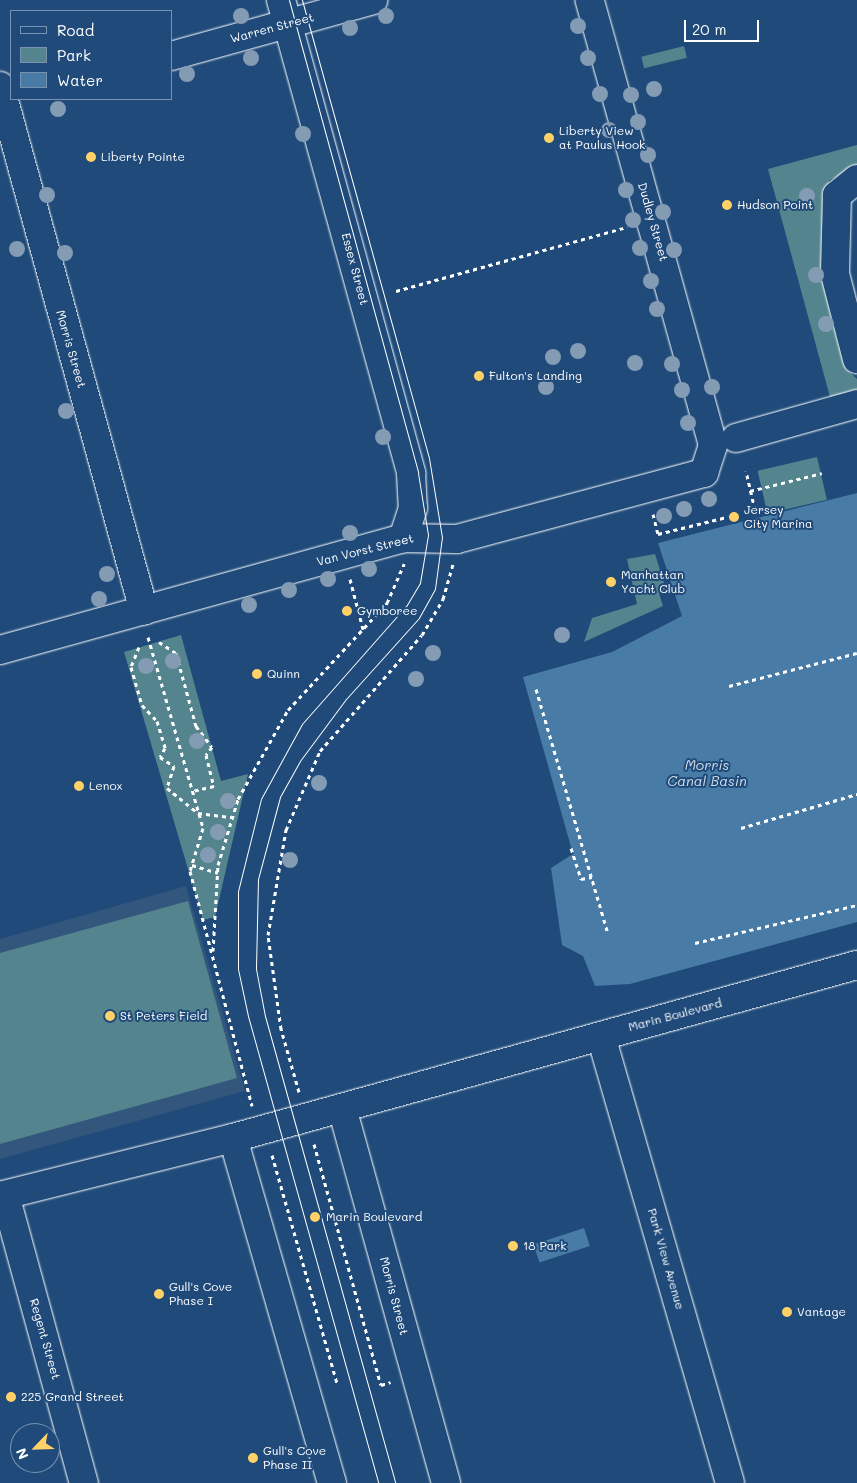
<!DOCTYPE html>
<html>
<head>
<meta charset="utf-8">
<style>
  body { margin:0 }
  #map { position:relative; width:857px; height:1483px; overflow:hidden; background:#1f4a7a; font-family:Mali,sans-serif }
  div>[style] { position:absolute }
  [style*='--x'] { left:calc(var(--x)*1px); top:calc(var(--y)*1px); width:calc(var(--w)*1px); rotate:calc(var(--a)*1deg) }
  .built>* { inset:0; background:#32567c }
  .green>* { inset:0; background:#54848e; transform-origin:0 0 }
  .water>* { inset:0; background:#487ba6; transform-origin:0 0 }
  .path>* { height:3px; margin-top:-1.5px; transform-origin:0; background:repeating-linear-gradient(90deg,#fff 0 4px,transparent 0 8px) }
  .roads { filter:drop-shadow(0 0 1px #fff) drop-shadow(0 0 1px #fff) }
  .minor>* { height:28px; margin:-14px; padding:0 14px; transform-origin:14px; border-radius:14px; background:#1f4a7a }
  .tram>* { height:1px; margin:-0.5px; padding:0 0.5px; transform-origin:0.5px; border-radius:0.5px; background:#fff }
  .trees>* { width:16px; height:16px; margin:-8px; border-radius:50%; background:#839cb4 }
  .dots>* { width:14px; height:14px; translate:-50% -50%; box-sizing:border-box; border:2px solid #1f4a7a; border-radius:50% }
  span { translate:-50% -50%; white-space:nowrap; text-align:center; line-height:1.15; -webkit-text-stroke:4px #1f4a7a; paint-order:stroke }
  .street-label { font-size:12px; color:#fff }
  .poi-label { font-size:12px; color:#fff }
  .left { translate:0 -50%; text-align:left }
  .water-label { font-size:14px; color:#d1dee9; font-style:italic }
  .legend { position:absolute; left:10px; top:10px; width:162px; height:90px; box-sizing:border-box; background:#1f4a7a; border:1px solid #7992af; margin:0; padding:6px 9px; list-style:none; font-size:15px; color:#fff }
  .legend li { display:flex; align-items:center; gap:10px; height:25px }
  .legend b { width:25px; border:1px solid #7992af }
  .north { position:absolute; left:10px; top:1423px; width:50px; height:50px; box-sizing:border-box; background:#1f4a7a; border:1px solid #7992af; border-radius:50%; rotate:246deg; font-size:14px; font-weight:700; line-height:20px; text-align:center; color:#fff }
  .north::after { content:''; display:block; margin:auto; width:18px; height:22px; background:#ffd166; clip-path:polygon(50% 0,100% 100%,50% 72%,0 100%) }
  .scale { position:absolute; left:684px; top:20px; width:75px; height:22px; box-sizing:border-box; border:2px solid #fff; border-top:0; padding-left:6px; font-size:15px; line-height:18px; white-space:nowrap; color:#fff; -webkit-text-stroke:4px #1f4a7a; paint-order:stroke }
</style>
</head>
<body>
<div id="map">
  <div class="built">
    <i style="clip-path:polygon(186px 886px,245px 1091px,0 1159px,0 939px)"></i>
  </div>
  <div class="green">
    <i style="left:684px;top:46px;width:12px;height:44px;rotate:76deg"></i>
    <i style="clip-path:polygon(857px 145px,857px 170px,829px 180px,825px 290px,846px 369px,857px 379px,857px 399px,833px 408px,768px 169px)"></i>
    <i style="left:817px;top:457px;width:44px;height:61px;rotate:77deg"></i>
    <i style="clip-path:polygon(655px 554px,666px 589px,659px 593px,663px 606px,584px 642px,592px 618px,637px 604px,627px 559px)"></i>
    <i style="clip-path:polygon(181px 635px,221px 781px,248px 774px,215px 917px,203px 920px,124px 652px)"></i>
    <i style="clip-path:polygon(188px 901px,237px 1078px,0 1144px,0 953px)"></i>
  </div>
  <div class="water">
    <i style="clip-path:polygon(857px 493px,857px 922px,630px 984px,595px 986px,583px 956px,562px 945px,551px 868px,573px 854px,523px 677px,612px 652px,682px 616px,658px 543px)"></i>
    <i style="left:584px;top:1228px;width:19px;height:53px;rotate:72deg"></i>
  </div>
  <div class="path">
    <i style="--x:396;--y:291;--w:240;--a:-15.5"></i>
    <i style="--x:750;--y:491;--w:74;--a:-14"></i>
    <i style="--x:653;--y:514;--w:21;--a:76"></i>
    <i style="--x:658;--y:534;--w:100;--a:-13.9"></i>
    <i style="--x:755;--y:510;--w:40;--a:-103"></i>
    <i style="--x:350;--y:579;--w:52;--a:75.4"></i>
    <i style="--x:148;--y:637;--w:199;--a:73.9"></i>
    <i style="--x:203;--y:828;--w:45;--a:106.8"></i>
    <i style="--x:190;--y:871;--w:243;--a:75.2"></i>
    <i style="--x:159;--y:642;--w:20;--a:33"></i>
    <i style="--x:176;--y:653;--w:76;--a:74.7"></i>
    <i style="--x:196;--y:726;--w:26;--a:53"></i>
    <i style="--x:212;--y:747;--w:10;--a:127"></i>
    <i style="--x:206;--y:755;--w:32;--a:76"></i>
    <i style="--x:214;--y:786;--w:23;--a:167"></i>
    <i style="--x:139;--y:647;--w:22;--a:112"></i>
    <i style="--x:131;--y:667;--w:40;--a:74"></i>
    <i style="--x:142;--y:705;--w:22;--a:47"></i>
    <i style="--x:157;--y:721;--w:28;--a:73"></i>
    <i style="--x:165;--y:748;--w:10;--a:119"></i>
    <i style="--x:160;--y:757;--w:17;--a:33"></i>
    <i style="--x:174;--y:766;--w:23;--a:108"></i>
    <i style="--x:167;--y:788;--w:40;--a:39"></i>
    <i style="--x:198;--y:813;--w:34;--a:7"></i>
    <i style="--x:729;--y:686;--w:132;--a:-14.5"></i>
    <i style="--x:536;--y:689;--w:252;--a:73.6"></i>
    <i style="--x:741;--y:828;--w:121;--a:-16.3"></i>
    <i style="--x:571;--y:848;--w:33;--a:72"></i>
    <i style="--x:581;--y:879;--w:11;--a:-10"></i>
    <i style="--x:192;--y:865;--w:27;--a:17"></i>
    <i style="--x:695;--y:943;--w:166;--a:-13.2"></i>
    <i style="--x:213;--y:951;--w:86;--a:-86.7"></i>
    <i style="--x:218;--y:865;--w:69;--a:-73.1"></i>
    <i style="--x:238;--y:799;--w:102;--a:-60.7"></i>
    <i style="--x:288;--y:710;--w:146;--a:-47.2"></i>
    <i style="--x:387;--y:603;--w:43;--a:-66.4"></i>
    <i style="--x:299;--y:1092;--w:66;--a:-105.9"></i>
    <i style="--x:281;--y:1029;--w:95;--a:-97.9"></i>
    <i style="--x:268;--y:935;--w:107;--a:-80.3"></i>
    <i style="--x:286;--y:830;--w:86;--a:-66.7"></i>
    <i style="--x:320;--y:751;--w:154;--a:-48.7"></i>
    <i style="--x:422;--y:635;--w:42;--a:-59.7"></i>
    <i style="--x:443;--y:599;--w:36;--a:-74"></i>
    <i style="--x:314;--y:1144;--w:250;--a:74.5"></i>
    <i style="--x:381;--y:1385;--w:10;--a:-17"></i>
    <i style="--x:272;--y:1155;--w:237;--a:74.1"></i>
  </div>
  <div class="roads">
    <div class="minor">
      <i style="--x:281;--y:0;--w:491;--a:74.6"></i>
      <i style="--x:411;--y:473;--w:35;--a:87"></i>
      <i style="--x:413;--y:508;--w:32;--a:108"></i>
      <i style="--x:171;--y:56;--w:210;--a:-15.5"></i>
      <i style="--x:0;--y:86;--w:544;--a:74.66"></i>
      <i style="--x:857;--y:179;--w:26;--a:141"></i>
      <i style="--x:837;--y:195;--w:79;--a:91.5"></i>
      <i style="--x:835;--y:274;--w:88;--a:75.5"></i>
      <i style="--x:736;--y:438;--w:126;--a:-15.7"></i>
      <i style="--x:0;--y:650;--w:418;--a:-15.5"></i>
      <i style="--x:403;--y:538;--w:54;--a:1.1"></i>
      <i style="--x:457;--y:539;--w:256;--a:-15"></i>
      <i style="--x:704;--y:473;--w:29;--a:-72"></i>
      <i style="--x:713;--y:445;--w:462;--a:-105.5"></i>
      <i style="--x:601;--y:1036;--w:465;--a:73.9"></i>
      <i style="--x:342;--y:1108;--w:389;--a:74.5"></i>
      <i style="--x:233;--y:1138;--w:359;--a:74"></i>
      <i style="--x:5;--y:1195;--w:299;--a:74.7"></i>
      <i style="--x:0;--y:1196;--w:240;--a:-14"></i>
      <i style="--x:233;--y:1138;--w:648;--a:-15.5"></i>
    </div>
  </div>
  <div class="tram">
    <i style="--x:289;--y:0;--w:490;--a:74.7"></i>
    <i style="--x:418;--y:473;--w:63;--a:80.8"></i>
    <i style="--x:428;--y:535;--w:49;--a:99.5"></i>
    <i style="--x:420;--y:583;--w:27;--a:121"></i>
    <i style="--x:406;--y:606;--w:157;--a:131.4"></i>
    <i style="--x:302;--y:724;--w:85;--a:118.7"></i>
    <i style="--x:261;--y:799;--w:95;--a:104"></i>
    <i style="--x:238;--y:891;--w:78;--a:90"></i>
    <i style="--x:238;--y:969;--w:48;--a:78"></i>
    <i style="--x:248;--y:1016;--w:485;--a:74.4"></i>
    <i style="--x:302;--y:0;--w:475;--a:74.5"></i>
    <i style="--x:429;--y:458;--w:80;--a:80.7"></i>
    <i style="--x:442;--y:537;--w:52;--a:97.7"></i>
    <i style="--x:435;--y:589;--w:33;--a:119"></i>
    <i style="--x:419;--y:618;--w:109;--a:132"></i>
    <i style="--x:346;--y:699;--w:77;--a:126.6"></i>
    <i style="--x:300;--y:761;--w:41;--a:119.1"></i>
    <i style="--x:280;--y:797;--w:85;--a:105"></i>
    <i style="--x:258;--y:879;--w:90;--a:91.3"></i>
    <i style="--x:256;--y:969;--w:48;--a:79.2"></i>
    <i style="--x:265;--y:1016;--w:485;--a:74.4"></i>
  </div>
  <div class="trees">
    <i style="left:241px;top:16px"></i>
    <i style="left:386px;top:16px"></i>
    <i style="left:578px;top:26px"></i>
    <i style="left:350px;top:28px"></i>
    <i style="left:251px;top:58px"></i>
    <i style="left:588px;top:58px"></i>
    <i style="left:187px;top:74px"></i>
    <i style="left:654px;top:89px"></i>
    <i style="left:600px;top:94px"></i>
    <i style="left:631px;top:95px"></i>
    <i style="left:58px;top:109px"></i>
    <i style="left:638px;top:122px"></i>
    <i style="left:609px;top:130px"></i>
    <i style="left:303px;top:134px"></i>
    <i style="left:648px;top:155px"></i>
    <i style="left:626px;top:190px"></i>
    <i style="left:47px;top:195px"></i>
    <i style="left:807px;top:196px"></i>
    <i style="left:663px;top:212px"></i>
    <i style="left:633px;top:220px"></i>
    <i style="left:640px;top:248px"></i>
    <i style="left:17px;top:249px"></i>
    <i style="left:674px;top:250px"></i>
    <i style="left:65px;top:253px"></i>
    <i style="left:816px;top:275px"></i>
    <i style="left:651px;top:281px"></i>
    <i style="left:657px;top:309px"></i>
    <i style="left:826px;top:324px"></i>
    <i style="left:578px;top:351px"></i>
    <i style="left:553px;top:357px"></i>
    <i style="left:635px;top:363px"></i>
    <i style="left:672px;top:364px"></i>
    <i style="left:546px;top:387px"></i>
    <i style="left:712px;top:387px"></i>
    <i style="left:682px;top:390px"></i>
    <i style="left:66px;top:411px"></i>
    <i style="left:688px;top:423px"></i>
    <i style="left:383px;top:437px"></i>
    <i style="left:709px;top:499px"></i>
    <i style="left:684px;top:509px"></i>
    <i style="left:664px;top:516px"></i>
    <i style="left:350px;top:533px"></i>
    <i style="left:369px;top:569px"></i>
    <i style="left:107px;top:574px"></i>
    <i style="left:328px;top:579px"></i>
    <i style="left:289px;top:590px"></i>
    <i style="left:99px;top:599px"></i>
    <i style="left:249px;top:605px"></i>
    <i style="left:562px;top:635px"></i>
    <i style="left:433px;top:653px"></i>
    <i style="left:173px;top:661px"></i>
    <i style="left:146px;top:666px"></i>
    <i style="left:416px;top:679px"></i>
    <i style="left:197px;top:741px"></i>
    <i style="left:319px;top:783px"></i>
    <i style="left:228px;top:801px"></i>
    <i style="left:218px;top:832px"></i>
    <i style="left:208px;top:855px"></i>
    <i style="left:290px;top:860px"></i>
  </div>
  <div class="dots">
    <i style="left:549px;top:138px;background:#ffd166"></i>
    <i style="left:91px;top:157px;background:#ffd166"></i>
    <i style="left:727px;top:205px;background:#ffd166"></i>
    <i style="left:479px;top:376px;background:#ffd166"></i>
    <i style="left:734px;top:517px;background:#ffd166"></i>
    <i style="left:611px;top:582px;background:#ffd166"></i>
    <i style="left:347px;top:611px;background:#ffd166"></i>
    <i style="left:257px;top:674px;background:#ffd166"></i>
    <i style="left:79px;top:786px;background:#ffd166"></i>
    <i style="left:110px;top:1016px;background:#ffd166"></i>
    <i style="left:315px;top:1217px;background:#ffd166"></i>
    <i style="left:513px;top:1246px;background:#ffd166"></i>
    <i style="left:159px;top:1294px;background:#ffd166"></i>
    <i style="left:787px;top:1312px;background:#ffd166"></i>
    <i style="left:11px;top:1397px;background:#ffd166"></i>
    <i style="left:253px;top:1458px;background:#ffd166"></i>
  </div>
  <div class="street-label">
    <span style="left:272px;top:28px;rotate:-15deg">Warren Street</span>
    <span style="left:653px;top:222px;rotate:74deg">Dudley Street</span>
    <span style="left:355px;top:269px;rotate:75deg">Essex Street</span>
    <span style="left:71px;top:349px;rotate:74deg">Morris Street</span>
    <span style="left:365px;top:550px;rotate:-14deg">Van Vorst Street</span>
    <span style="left:675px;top:1015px;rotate:-15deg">Marin Boulevard</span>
    <span style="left:666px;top:1259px;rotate:74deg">Park View Avenue</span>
    <span style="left:394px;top:1296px;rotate:75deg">Morris Street</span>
    <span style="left:45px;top:1339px;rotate:74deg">Regent Street</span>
  </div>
  <div class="poi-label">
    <span class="left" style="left:559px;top:138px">Liberty View<br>at Paulus Hook</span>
    <span class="left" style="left:101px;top:157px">Liberty Pointe</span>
    <span class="left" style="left:737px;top:205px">Hudson Point</span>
    <span class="left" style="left:489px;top:376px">Fulton's Landing</span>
    <span class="left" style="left:744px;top:517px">Jersey<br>City Marina</span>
    <span class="left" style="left:621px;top:582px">Manhattan<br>Yacht Club</span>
    <span class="left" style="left:357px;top:611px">Gymboree</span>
    <span class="left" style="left:267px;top:674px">Quinn</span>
    <span class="left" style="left:89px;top:786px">Lenox</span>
    <span class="left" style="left:120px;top:1016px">St Peters Field</span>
    <span class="left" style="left:326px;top:1217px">Marin Boulevard</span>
    <span class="left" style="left:523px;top:1246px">18 Park</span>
    <span class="left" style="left:169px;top:1294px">Gull's Cove<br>Phase I</span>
    <span class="left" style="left:797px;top:1312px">Vantage</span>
    <span class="left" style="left:21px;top:1397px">225 Grand Street</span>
    <span class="left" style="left:263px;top:1458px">Gull's Cove<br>Phase II</span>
  </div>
  <div class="water-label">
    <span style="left:707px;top:773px">Morris<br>Canal Basin</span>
  </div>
  <ul class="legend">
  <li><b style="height:6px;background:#1f4a7a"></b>Road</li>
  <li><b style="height:14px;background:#54848e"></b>Park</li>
  <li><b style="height:14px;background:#487ba6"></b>Water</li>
  </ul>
  <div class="north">N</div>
  <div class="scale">20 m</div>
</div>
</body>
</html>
